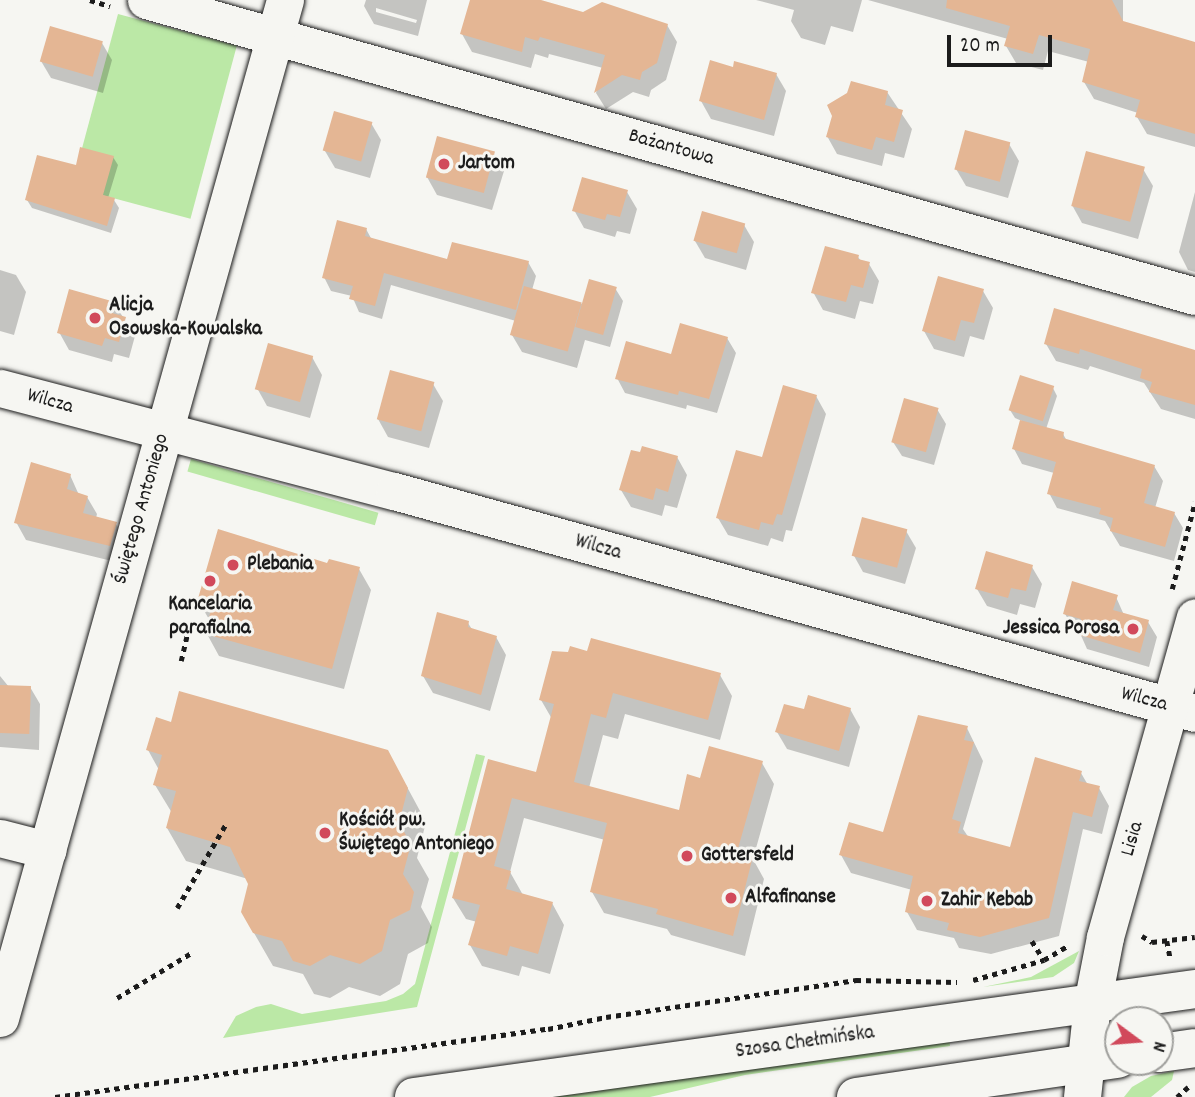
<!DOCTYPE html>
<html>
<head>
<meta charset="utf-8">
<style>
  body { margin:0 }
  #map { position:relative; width:1195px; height:1097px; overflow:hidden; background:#f6f6f2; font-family:Dekko,sans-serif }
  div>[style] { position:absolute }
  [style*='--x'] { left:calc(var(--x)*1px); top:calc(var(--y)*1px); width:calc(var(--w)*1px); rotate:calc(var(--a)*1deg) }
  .green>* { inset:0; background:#bbe8a6; transform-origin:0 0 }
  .shadow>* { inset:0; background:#0003 }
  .building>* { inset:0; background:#e4b694; transform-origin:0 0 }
  .path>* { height:4.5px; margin-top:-2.25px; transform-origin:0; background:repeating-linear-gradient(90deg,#1c1c1c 0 5px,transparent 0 10px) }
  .roads { filter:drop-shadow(0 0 2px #1c1c1c) drop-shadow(0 0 2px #1c1c1c) }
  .street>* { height:37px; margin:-18.5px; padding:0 18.5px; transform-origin:18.5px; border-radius:18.5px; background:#f6f6f2 }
  .secondary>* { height:38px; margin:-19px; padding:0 19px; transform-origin:19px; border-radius:19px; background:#f6f6f2 }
  .dots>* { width:19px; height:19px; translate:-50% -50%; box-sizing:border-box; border:4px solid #f6f6f2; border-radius:50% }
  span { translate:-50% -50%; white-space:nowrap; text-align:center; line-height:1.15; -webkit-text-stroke:6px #f6f6f2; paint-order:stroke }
  .street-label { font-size:21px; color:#1c1c1c }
  .poi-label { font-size:21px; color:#1c1c1c; font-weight:700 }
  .left { translate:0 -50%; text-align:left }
  .right { translate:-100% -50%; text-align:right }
  .north { position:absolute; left:1104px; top:1006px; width:70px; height:70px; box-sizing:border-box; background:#f6f6f2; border:2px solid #9f9f9c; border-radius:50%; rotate:106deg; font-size:19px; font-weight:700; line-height:28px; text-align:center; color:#1c1c1c }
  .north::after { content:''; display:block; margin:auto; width:24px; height:32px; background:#d1495b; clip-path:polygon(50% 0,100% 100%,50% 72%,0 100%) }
  .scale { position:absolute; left:947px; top:35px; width:105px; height:32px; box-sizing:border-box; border:4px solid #1c1c1c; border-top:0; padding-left:9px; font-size:21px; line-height:24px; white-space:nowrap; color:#1c1c1c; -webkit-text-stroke:5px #f6f6f2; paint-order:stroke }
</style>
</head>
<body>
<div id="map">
  <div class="green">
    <i style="left:118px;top:14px;width:123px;height:179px;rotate:15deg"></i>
    <i style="left:191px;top:459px;width:195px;height:13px;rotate:16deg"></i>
    <i style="clip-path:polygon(476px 754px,485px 756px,417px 1007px,223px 1038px,236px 1016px,256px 1007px,271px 1004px,302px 1014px,386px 1001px,403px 994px,415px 984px)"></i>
    <i style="clip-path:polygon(1079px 951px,1074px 963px,1053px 977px,983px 987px,1031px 977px)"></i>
    <i style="clip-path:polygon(949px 1036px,950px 1046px,745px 1075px,650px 1097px,541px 1097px)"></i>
    <i style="clip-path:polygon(1174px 1071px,1172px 1080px,1151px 1097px,1124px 1097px,1132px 1087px,1151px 1076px)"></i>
  </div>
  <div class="shadow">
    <i style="clip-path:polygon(evenodd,366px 0,427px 0,418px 36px,374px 24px,364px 6px,366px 0,376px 8px,417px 20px,416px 23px,376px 12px,376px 8px)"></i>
    <i style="clip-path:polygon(471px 0,535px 0,568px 22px,667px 25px,677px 42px,666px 80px,651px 90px,649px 97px,633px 92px,606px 109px,596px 93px,603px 68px,549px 54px,548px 58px,535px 54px,531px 68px,472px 52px,462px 34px)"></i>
    <i style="clip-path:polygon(756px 0,862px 0,853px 32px,831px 26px,825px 45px,801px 38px,791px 21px,794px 10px)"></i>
    <i style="clip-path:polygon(868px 0,1123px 0,1123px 23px,1195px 44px,1195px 147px,1147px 134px,1137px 117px,1138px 113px,1094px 99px,1084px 82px,1089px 62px,1048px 51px,1043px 70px,1016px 63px,1006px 46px,1008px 39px)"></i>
    <i style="clip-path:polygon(102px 43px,112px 60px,103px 93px,51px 78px,41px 61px)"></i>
    <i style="clip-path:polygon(776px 74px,786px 91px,774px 136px,711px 119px,701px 101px)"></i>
    <i style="clip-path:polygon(887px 92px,912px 129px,904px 158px,885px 153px,882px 166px,837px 154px,827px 136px)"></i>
    <i style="clip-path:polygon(371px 123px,381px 140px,370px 178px,335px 168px,325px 151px)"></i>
    <i style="clip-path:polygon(1009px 144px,1019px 161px,1008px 198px,966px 186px,956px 169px)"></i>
    <i style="clip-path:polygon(494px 154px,504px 171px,492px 210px,437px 195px,427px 177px)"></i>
    <i style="clip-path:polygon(113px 157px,118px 165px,108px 198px,114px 200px,119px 208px,111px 233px,32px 208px,27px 200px,77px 167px)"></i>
    <i style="clip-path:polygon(1143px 169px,1153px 186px,1138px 239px,1082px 223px,1072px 205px)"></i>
    <i style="clip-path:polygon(627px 192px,637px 209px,630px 234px,617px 231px,615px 237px,584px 228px,574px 210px)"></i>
    <i style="clip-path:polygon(1195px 192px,1195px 272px,1188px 270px,1179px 252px)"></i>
    <i style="clip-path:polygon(744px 225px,754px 242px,746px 270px,705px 258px,695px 241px)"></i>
    <i style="clip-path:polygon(366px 229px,372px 240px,448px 261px,528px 262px,536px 276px,532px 290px,581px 304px,615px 288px,623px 301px,610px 347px,585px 340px,577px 368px,522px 352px,512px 335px,516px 321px,391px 285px,382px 319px,359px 312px,352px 296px,331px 291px,324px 277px)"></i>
    <i style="clip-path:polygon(858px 257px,861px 261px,869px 264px,879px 281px,873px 304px,860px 301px,855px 319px,823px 310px,813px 292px)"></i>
    <i style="clip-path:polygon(0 270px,16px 275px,26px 292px,14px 335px,0 331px)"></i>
    <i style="clip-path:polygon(983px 291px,993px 308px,984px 340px,970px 336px,964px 357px,934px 349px,924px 331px)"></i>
    <i style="clip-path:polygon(114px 303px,135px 336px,129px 358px,114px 354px,112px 362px,69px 350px,59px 332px)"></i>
    <i style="clip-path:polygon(727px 338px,736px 353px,717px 413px,687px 405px,686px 409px,625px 393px,617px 378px)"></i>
    <i style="clip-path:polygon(1046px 344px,1195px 352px,1195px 419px,1161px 409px,1144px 383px,1090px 366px,1088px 370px,1056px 361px)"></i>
    <i style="clip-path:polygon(312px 357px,322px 375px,310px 418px,267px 406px,257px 388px)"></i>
    <i style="clip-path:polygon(433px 384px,443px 401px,429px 448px,388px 437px,378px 419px)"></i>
    <i style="clip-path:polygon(1053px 388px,1057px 396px,1046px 429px,1063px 434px,1067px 441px,1154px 466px,1163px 481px,1155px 508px,1174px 513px,1183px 528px,1174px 561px,1120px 546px,1105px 521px,1057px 508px,1049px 493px,1054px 473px,1022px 464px,1014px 449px,1022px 421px,1015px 418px,1010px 410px)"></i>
    <i style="clip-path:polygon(816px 396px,826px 414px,792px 531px,786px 530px,783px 542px,771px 538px,768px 546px,728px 535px,718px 518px)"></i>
    <i style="clip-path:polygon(937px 409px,946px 424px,934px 465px,902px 456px,893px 442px)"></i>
    <i style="clip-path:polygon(677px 457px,687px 475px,677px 508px,665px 505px,662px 516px,631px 507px,621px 490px)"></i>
    <i style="clip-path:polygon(70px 475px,79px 495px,87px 497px,97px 514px,96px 518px,116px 524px,126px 541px,120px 563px,26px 540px,16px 522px)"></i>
    <i style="clip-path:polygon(906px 531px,916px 548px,905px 584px,863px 572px,853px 554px)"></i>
    <i style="clip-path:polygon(329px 565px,359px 569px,371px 590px,344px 689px,219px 656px,207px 634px,210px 621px,199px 602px)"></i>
    <i style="clip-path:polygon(1032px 567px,1042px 584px,1035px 608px,1020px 604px,1017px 615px,987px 606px,977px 589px)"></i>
    <i style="clip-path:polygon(1116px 597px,1124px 615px,1148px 622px,1157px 637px,1149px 667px,1087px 649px,1079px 631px,1074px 629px,1065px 614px)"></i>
    <i style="clip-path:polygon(468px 623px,473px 631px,496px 637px,506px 655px,490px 711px,433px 693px,423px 676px)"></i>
    <i style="clip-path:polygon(720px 675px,732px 696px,720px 740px,625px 714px,618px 739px,603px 735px,589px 788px,680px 812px,701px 780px,762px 763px,774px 784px,753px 859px,764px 879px,745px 956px,671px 935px,667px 929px,604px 913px,592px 892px,605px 840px,524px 818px,510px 872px,523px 895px,552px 903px,564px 925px,550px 974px,522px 966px,519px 976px,482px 966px,470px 945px,477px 922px,466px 919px,453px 898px,489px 762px,537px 774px,552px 719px,541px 700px)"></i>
    <i style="clip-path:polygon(0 676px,9px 687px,30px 687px,40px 704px,39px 750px,0 747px)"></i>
    <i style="clip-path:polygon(850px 709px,860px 727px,849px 767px,787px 749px,777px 732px,805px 712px)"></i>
    <i style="clip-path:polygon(967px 728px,983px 761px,963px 829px,969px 838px,1011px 849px,1081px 773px,1088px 785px,1099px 788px,1109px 806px,1102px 834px,1083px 829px,1059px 936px,991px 954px,959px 948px,954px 938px,917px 930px,907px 912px,912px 890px,851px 873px,841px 855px,884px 834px)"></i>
    <i style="clip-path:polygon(148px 750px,406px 785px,426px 822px,417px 858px,429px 879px,421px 907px,432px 927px,428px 943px,408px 954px,400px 984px,380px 996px,349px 987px,330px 998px,314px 994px,303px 974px,273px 966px,242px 912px,250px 883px,248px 879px,186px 861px,167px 828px,172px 813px,155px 785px,159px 770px)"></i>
  </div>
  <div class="building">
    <i style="clip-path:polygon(470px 0,541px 0,583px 12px,602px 2px,668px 24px,657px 63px,642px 72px,640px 80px,622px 75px,594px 93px,605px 55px,540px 37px,538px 41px,525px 37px,522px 52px,460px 34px)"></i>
    <i style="clip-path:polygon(947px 0,1112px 0,1123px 21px,1195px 42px,1195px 134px,1135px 117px,1140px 100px,1082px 82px,1090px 49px,1039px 35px,1033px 54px,1004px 46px,1010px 26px,946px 8px)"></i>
    <i style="left:50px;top:26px;width:55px;height:37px;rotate:16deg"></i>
    <i style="clip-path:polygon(710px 60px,733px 67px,734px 61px,777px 73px,764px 120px,699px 101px)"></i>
    <i style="clip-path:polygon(851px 81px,888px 91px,885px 105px,903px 110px,894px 142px,876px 137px,872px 150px,826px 137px,832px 116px,827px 105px,847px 93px)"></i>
    <i style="left:334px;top:111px;width:40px;height:41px;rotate:16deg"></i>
    <i style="left:965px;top:130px;width:47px;height:41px;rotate:15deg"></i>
    <i style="left:437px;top:136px;width:60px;height:43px;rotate:15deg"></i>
    <i style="clip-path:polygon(80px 147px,114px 156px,103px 195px,115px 198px,107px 226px,25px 200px,37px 155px,76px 165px)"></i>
    <i style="left:1086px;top:151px;width:61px;height:57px;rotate:15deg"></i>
    <i style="clip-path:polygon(582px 177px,628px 190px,620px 217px,607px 214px,605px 220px,572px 211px)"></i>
    <i style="left:702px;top:211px;width:45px;height:31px;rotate:16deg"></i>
    <i style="clip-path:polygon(337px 220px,367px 228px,365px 236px,447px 259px,452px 242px,529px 261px,516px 310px,384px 273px,375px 306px,349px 299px,353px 286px,322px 278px)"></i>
    <i style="clip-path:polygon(825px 246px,859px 255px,858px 259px,870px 262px,863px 288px,851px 285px,846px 302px,811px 293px)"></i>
    <i style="clip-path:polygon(938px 276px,984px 289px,974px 323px,961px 320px,955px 341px,922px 331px)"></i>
    <i style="left:589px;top:279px;width:29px;height:50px;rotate:16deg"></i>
    <i style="left:524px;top:286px;width:60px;height:51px;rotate:16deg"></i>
    <i style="clip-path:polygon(69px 289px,115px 302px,112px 313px,126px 317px,119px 342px,105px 338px,102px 346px,57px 333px)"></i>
    <i style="clip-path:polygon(1054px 308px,1195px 350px,1195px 405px,1149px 392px,1152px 382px,1140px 378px,1142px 369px,1080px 349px,1079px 354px,1044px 344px)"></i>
    <i style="clip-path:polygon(680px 323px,728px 337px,709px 399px,679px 391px,678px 395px,615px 379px,626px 341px,671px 354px)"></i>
    <i style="left:268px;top:343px;width:47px;height:48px;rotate:16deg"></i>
    <i style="left:390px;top:370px;width:46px;height:51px;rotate:15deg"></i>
    <i style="left:1020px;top:375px;width:36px;height:37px;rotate:18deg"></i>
    <i style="clip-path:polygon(783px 385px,817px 395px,782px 515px,777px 514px,773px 525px,761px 522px,759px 530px,716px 518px,736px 450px,762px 457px)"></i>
    <i style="left:904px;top:398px;width:36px;height:46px;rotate:16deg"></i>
    <i style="clip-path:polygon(1020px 420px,1064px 432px,1063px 438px,1155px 465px,1144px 503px,1175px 512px,1165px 547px,1110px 531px,1113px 518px,1099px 514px,1101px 508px,1047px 494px,1056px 462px,1012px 449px)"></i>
    <i style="clip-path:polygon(642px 446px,678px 456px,668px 492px,656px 488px,653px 500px,619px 490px,631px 450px,640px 452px)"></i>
    <i style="clip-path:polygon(31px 462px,71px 474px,67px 489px,88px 496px,83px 513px,117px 522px,110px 546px,14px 523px)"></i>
    <i style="left:862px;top:517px;width:47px;height:40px;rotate:15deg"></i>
    <i style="clip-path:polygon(218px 529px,327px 563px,329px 559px,360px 567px,332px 669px,205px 634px,212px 606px,197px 602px)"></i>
    <i style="clip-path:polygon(986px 551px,1033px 565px,1026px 591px,1011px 588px,1008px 598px,975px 589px)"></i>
    <i style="clip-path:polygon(1072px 581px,1118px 595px,1113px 610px,1149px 620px,1140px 653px,1076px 634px,1081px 619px,1063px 614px)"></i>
    <i style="clip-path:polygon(437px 612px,469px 621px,468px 627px,497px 636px,481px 695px,421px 676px)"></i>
    <i style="clip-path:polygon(591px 638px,721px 673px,708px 720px,613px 693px,606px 718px,591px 714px,574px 782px,679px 810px,687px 774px,700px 778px,709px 746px,763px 761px,737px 852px,753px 856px,733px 936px,656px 914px,658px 909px,590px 892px,607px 823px,512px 798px,494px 866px,511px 871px,506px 889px,553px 902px,538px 954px,510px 946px,507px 956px,468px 945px,480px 905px,452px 898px,488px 759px,536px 772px,554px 704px,539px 700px,552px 651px,568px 652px,570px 646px,587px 651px)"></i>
    <i style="left:0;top:685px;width:31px;height:48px;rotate:2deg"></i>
    <i style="clip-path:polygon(179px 691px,388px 750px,408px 788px,399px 823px,411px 844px,403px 874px,414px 892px,410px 910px,390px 920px,382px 951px,360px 964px,330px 955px,310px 966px,293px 961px,282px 941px,253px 933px,241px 912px,248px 884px,230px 847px,166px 828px,176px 791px,153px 785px,162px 755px,146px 750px,156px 717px,171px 722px)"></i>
    <i style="clip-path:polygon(808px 695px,851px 708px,839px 751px,775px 732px,784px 704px,804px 709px)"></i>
    <i style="clip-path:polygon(918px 715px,968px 726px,964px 740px,974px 742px,952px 819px,961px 822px,958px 833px,1010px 847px,1035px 757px,1082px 771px,1079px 781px,1100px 786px,1092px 817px,1073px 812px,1049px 918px,980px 937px,947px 930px,949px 923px,905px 912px,913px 876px,839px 855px,849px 822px,883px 832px)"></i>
  </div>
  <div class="path">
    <i style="--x:90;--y:0;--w:21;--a:17"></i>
    <i style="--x:1172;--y:589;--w:90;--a:-75.2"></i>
    <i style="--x:181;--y:661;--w:40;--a:-77"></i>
    <i style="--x:177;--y:908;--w:99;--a:-59.8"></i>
    <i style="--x:1142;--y:936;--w:12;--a:31"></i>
    <i style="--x:1152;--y:942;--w:43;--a:-6.6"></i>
    <i style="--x:1032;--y:941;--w:22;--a:58"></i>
    <i style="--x:1167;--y:941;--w:16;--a:79"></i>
    <i style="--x:973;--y:980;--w:74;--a:-15.7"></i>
    <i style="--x:1044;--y:960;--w:26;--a:-31"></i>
    <i style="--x:117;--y:998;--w:87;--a:-31.3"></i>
    <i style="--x:55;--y:1097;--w:498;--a:-7.9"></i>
    <i style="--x:548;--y:1029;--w:59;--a:-11.7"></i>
    <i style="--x:606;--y:1017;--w:253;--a:-8.4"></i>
    <i style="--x:856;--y:980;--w:101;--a:1.1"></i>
    <i style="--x:1177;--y:1097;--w:15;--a:-42"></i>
  </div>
  <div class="roads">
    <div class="street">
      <i style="--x:146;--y:0;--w:1090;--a:15.76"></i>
      <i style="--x:0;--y:388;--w:407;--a:14.7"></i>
      <i style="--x:394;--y:491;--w:831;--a:15.49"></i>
      <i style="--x:0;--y:838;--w:49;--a:14.3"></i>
      <i style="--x:0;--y:1018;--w:1057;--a:-74.36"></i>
      <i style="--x:1082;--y:1097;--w:94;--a:-83.9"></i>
      <i style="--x:1092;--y:1004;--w:68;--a:-79"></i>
      <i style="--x:1105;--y:937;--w:332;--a:-74.3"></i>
    </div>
    <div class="secondary">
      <i style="--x:1160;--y:1053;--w:35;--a:-8"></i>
      <i style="--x:414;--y:1097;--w:788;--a:-7.87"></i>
      <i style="--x:856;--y:1097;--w:265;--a:-8.3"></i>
    </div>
  </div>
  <div class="dots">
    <i style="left:444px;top:164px;background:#d1495b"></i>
    <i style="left:95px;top:318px;background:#d1495b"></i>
    <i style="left:233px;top:565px;background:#d1495b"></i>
    <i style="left:210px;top:581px;background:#d1495b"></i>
    <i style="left:1133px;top:629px;background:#d1495b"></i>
    <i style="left:325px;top:833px;background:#d1495b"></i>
    <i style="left:687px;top:856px;background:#d1495b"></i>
    <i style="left:731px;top:898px;background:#d1495b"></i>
    <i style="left:927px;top:901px;background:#d1495b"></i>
  </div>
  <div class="street-label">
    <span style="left:671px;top:148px;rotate:16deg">Bażantowa</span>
    <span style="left:50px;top:402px;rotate:16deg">Wilcza</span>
    <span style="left:142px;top:509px;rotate:-74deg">Świętego Antoniego</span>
    <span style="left:598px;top:548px;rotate:16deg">Wilcza</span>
    <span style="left:1144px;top:700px;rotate:15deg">Wilcza</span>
    <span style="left:1133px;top:839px;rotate:-74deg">Lisia</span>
    <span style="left:805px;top:1043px;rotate:-8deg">Szosa Chełmińska</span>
  </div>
  <div class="poi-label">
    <span class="left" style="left:458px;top:164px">Jartom</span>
    <span class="left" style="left:109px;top:318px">Alicja<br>Osowska-Kowalska</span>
    <span class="left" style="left:247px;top:565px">Plebania</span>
    <span style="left:210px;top:617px">Kancelaria<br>parafialna</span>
    <span class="right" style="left:1119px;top:629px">Jessica Porosa</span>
    <span class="left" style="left:339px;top:833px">Kościół pw.<br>Świętego Antoniego</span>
    <span class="left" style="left:701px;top:856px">Gottersfeld</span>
    <span class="left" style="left:745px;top:898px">Alfafinanse</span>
    <span class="left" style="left:941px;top:901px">Zahir Kebab</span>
  </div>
  <div class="north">N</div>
  <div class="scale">20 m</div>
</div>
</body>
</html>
